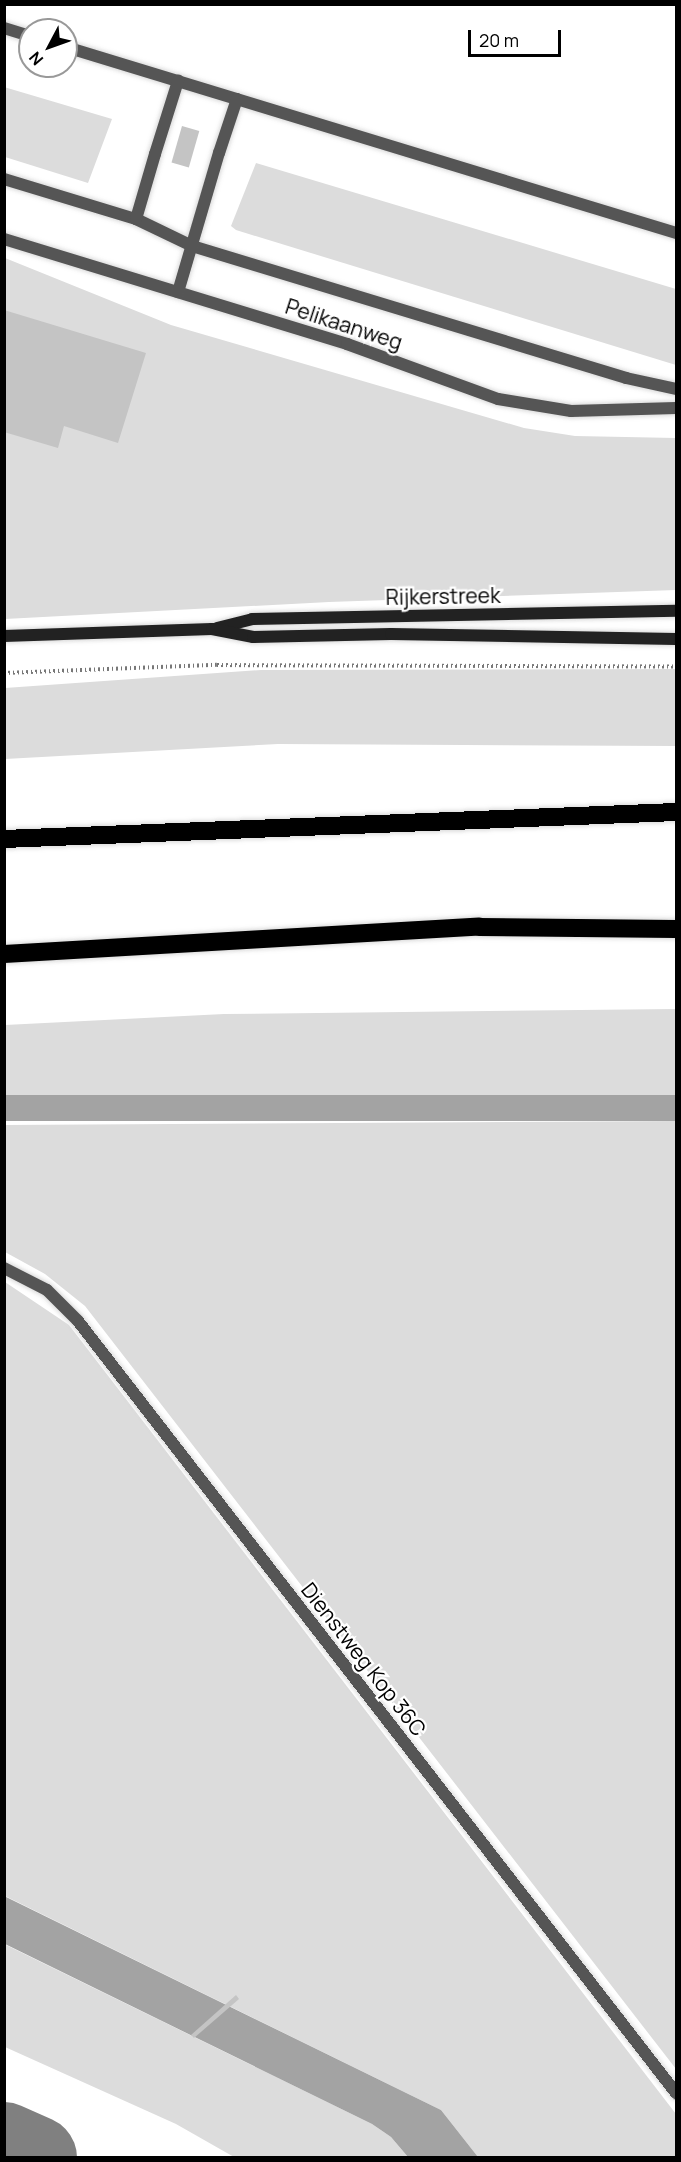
<!DOCTYPE html>
<html>
<head>
<meta charset="utf-8">
<style>
  body { margin:0 }
  #map { position:relative; width:681px; height:2162px; overflow:hidden; background:#fff; font-family:Manrope,sans-serif }
  div>[style] { position:absolute }
  [style*='--x'] { left:calc(var(--x)*1px); top:calc(var(--y)*1px); width:calc(var(--w)*1px); rotate:calc(var(--a)*1deg) }
  .green>* { inset:0; background:#dcdcdc }
  .water>* { inset:0; background:#a3a3a3; transform-origin:0 0 }
  .taxiway>* { height:84px; margin:-42px; padding:0 42px; transform-origin:42px; border-radius:42px; background:#808080 }
  .building>* { inset:0; background:#c4c4c4; transform-origin:0 0 }
  .path>* { height:4px; margin-top:-2px; transform-origin:0; background:repeating-linear-gradient(90deg,#777 0 1.5px,transparent 0 4.5px) }
  .roads { filter:drop-shadow(0 0 2px #dbdbdb) drop-shadow(0 0 2px #dbdbdb) }
  .lane>* { height:12px; margin:-6px; padding:0 6px; transform-origin:6px; border-radius:6px; background:#555 }
  .street>* { height:12px; margin:-6px; padding:0 6px; transform-origin:6px; border-radius:6px; background:#555 }
  .secondary>* { height:12px; margin:-6px; padding:0 6px; transform-origin:6px; border-radius:6px; background:#222 }
  .highway>* { height:18px; margin:-9px; padding:0 9px; transform-origin:9px; border-radius:9px; background:#000 }
  span { translate:-50% -50%; white-space:nowrap; text-align:center; line-height:1.15; -webkit-text-stroke:4.5px #fff; paint-order:stroke }
  .street-label { font-size:21px; color:#000 }
  .frame { position:absolute; inset:0; border:6px solid #000; pointer-events:none }
  .north { position:absolute; left:18px; top:18px; width:60px; height:60px; box-sizing:border-box; background:#fff; border:2px solid #999; border-radius:50%; rotate:229deg; font-size:16px; font-weight:700; line-height:24px; text-align:center; color:#000 }
  .north::after { content:''; display:block; margin:auto; width:21px; height:27px; background:#000; clip-path:polygon(50% 0,100% 100%,50% 72%,0 100%) }
  .scale { position:absolute; left:468px; top:30px; width:93px; height:27px; box-sizing:border-box; border:3px solid #000; border-top:0; padding-left:8px; font-size:18px; line-height:21px; white-space:nowrap; color:#000; -webkit-text-stroke:4px #fff; paint-order:stroke }
</style>
</head>
<body>
<div id="map">
  <div class="green">
    <i style="clip-path:polygon(4px 87px,112px 119px,88px 183px,5px 157px)"></i>
    <i style="clip-path:polygon(256px 163px,676px 289px,676px 365px,236px 230px,231px 226px)"></i>
    <i style="clip-path:polygon(5px 258px,171px 325px,524px 428px,575px 436px,676px 438px,676px 590px,329px 602px,5px 619px)"></i>
    <i style="clip-path:polygon(676px 669px,676px 746px,278px 744px,5px 759px,5px 688px,261px 670px)"></i>
    <i style="clip-path:polygon(676px 1009px,676px 1095px,5px 1099px,5px 1025px,224px 1014px)"></i>
    <i style="clip-path:polygon(676px 1121px,676px 2069px,85px 1306px,45px 1274px,5px 1252px,4px 1125px)"></i>
    <i style="clip-path:polygon(5px 1282px,69px 1325px,676px 2114px,676px 2157px,478px 2157px,441px 2110px,5px 1896px)"></i>
    <i style="clip-path:polygon(4px 1944px,372px 2124px,391px 2137px,408px 2157px,234px 2157px,176px 2124px,5px 2047px)"></i>
  </div>
  <div class="water">
    <i style="left:676px;top:1095px;width:26px;height:671px;rotate:90deg"></i>
    <i style="clip-path:polygon(4px 1896px,441px 2110px,478px 2157px,408px 2157px,391px 2137px,372px 2124px,5px 1944px)"></i>
  </div>
  <div class="taxiway">
    <i style="--x:4;--y:2144;--w:34;--a:24"></i>
  </div>
  <div class="building">
    <i style="left:182px;top:126px;width:18px;height:38px;rotate:16deg"></i>
    <i style="clip-path:polygon(4px 310px,146px 353px,118px 443px,64px 426px,58px 448px,4px 432px)"></i>
    <i style="clip-path:polygon(236px 1995px,239px 1999px,194px 2038px,191px 2035px)"></i>
  </div>
  <div class="path">
    <i style="--x:4;--y:673;--w:213;--a:-2.2"></i>
    <i style="--x:217;--y:665;--w:459;--a:0.2"></i>
  </div>
  <div class="roads">
    <div class="lane">
      <i style="--x:4;--y:28;--w:27;--a:17"></i>
      <i style="--x:66;--y:47;--w:638;--a:16.96"></i>
      <i style="--x:219;--y:153;--w:57;--a:-71.6"></i>
      <i style="--x:155;--y:154;--w:77;--a:-72.5"></i>
      <i style="--x:4;--y:1268;--w:48;--a:27.1"></i>
      <i style="--x:47;--y:1290;--w:44;--a:45"></i>
      <i style="--x:78;--y:1321;--w:977;--a:52.24"></i>
    </div>
    <div class="street">
      <i style="--x:4;--y:179;--w:138;--a:16.9"></i>
      <i style="--x:136;--y:219;--w:62;--a:25.7"></i>
      <i style="--x:192;--y:246;--w:454;--a:16.9"></i>
      <i style="--x:626;--y:378;--w:51;--a:12.4"></i>
      <i style="--x:136;--y:219;--w:68;--a:-73.7"></i>
      <i style="--x:4;--y:239;--w:359;--a:17"></i>
      <i style="--x:347;--y:344;--w:161;--a:20"></i>
      <i style="--x:498;--y:399;--w:74;--a:9.3"></i>
      <i style="--x:571;--y:411;--w:105;--a:-1.6"></i>
      <i style="--x:178;--y:292;--w:145;--a:-73.6"></i>
    </div>
    <div class="secondary">
      <i style="--x:217;--y:628;--w:36;--a:-14"></i>
      <i style="--x:252;--y:619;--w:424;--a:-1.1"></i>
      <i style="--x:4;--y:636;--w:208;--a:-1.9"></i>
      <i style="--x:212;--y:629;--w:42;--a:11"></i>
      <i style="--x:253;--y:637;--w:138;--a:-1.2"></i>
      <i style="--x:391;--y:634;--w:285;--a:1"></i>
    </div>
    <div class="highway">
      <i style="--x:4;--y:839;--w:673;--a:-2.3"></i>
      <i style="--x:4;--y:954;--w:476;--a:-3.3"></i>
      <i style="--x:479;--y:927;--w:197;--a:0.6"></i>
    </div>
  </div>
  <div class="street-label">
    <span style="left:344px;top:324px;rotate:18deg">Pelikaanweg</span>
    <span style="left:443px;top:596px;rotate:-1deg">Rijkerstreek</span>
    <span style="left:364px;top:1659px;rotate:52deg">Dienstweg Kop 36C</span>
  </div>
  <div class="frame"></div>
  <div class="north">N</div>
  <div class="scale">20 m</div>
</div>
</body>
</html>
